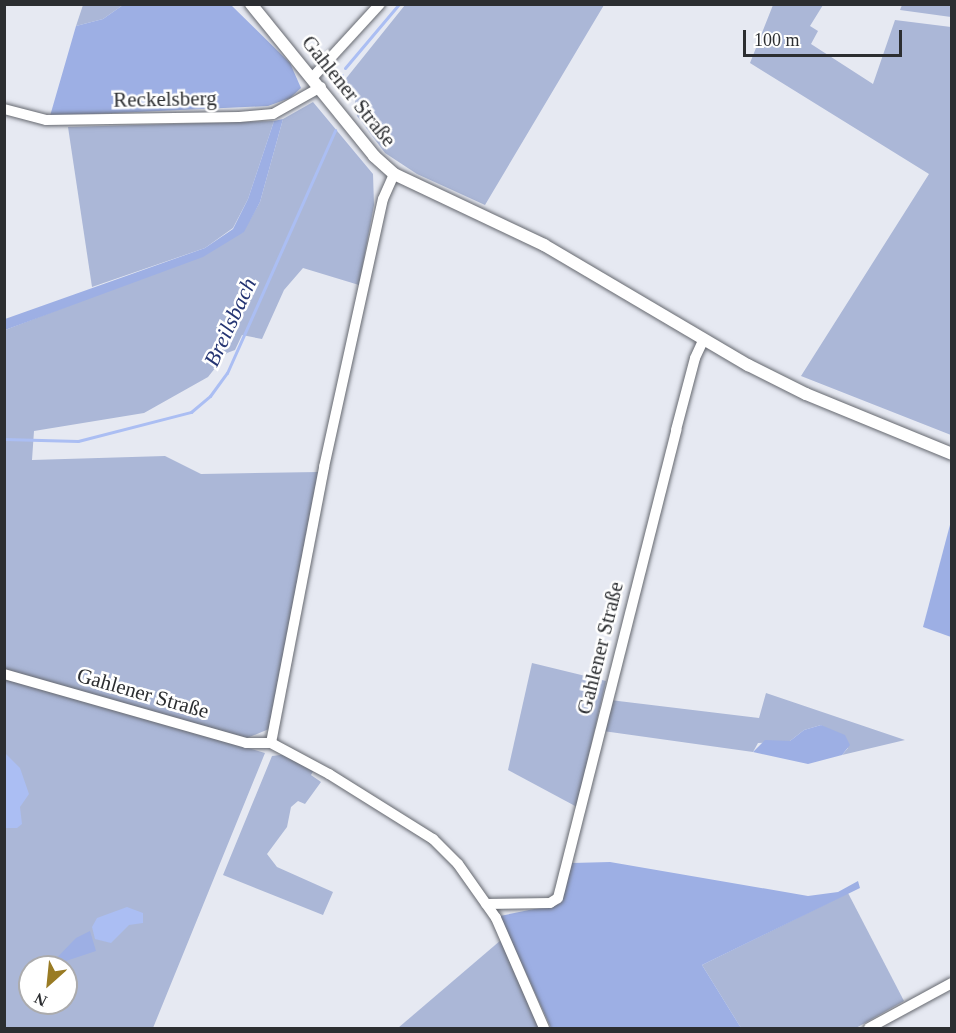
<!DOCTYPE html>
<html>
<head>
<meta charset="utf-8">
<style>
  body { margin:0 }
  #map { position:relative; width:956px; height:1033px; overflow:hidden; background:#e6e9f2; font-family:Georgia,serif }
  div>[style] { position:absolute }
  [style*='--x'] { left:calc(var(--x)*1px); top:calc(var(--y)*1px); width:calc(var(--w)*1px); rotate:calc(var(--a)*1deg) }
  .green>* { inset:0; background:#abb7d7 }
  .forest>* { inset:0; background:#9dafe4 }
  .water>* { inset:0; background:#abbef3 }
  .stream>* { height:3px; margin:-1.5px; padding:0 1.5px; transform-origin:1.5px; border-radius:1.5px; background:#abbef3 }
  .roads { filter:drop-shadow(0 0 2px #65686f) drop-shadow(0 0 2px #65686f) }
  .minor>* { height:10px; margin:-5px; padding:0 5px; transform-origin:5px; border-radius:5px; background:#fff }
  .tertiary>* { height:12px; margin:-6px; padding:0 6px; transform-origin:6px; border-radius:6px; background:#fff }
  span { translate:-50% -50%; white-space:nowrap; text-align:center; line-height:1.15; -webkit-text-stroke:5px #fff; paint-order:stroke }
  .street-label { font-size:21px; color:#2c2e31 }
  .water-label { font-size:22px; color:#253573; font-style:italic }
  .frame { position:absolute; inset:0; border:6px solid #2c2e31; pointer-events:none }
  .north { position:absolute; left:18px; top:955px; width:60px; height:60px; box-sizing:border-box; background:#fff; border:2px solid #ababad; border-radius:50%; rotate:207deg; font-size:16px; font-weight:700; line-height:24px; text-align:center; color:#2c2e31 }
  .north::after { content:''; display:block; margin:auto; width:21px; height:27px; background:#997b24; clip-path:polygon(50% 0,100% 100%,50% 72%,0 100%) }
  .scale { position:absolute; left:743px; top:30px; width:159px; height:27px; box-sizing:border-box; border:3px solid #2c2e31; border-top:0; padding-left:8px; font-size:18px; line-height:21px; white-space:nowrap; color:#2c2e31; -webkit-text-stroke:4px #fff; paint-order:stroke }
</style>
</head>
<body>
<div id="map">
  <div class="green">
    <i style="clip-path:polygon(83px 5px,123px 5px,103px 19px,76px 26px)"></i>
    <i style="clip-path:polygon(405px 5px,604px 5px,485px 205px,417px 174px,385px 153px,357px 116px,355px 101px,344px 81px)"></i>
    <i style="clip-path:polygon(773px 5px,823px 5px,810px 26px,818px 31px,811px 44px,873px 84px,895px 20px,951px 27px,951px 435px,801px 376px,929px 174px,750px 63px)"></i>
    <i style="clip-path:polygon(902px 5px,951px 5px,951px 17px,900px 10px)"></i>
    <i style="clip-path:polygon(313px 102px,373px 174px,374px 205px,359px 285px,303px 268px,284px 290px,262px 339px,242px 335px,235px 350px,227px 353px,208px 377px,144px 413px,34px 431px,32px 460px,165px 456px,201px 474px,318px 472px,269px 729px,247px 738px,5px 670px,5px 330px,141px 278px,243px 232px,260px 202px,283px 119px)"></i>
    <i style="clip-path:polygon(274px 121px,248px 199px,233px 228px,205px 248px,92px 287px,68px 127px)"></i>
    <i style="clip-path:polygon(532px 663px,606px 681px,577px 807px,508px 770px)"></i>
    <i style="clip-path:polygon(evenodd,5px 677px,265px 753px,153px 1028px,5px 1028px,5px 677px,30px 967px,66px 967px,66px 1003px,30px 1003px,30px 967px)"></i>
    <i style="clip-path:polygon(766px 693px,905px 740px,842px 755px,848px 748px,821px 725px,804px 730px,790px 741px,758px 743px,753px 752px,603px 731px,610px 700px,759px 718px)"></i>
    <i style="clip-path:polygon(288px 754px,315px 768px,311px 775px,321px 782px,305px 804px,298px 801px,291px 807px,287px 827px,267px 854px,277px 867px,333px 892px,323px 915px,223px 875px,272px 756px)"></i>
    <i style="clip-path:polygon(848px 893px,904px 1001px,856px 1028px,741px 1028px,702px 965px)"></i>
    <i style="clip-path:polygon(501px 940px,540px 1028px,398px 1028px)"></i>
  </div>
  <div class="forest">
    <i style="clip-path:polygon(123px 5px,231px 5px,290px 63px,301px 88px,290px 98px,268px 106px,50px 116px,76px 26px,103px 19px)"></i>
    <i style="clip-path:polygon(283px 119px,260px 202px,244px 232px,203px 257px,5px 330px,5px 319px,205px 248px,233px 229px,248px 199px,274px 121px)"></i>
    <i style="clip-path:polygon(951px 521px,952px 637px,951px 637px,923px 627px)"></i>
    <i style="clip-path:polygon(821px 725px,845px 735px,850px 745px,842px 755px,808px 764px,753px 752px,765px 740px,790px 741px,804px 730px)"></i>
    <i style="clip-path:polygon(610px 862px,808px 896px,838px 892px,858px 881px,860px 888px,702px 965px,741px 1028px,551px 1028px,500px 916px,559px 904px,572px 863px)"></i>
    <i style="clip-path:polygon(90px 931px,96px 951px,48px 967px,76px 938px)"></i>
  </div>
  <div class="water">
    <i style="clip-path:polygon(5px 753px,20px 768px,29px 794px,20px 807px,22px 824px,17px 828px,5px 828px)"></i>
    <i style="clip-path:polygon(127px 907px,143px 913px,143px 923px,129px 925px,111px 943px,95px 939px,92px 927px,97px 918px)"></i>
  </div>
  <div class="stream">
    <i style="--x:345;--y:68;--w:84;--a:-49.8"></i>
    <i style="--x:342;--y:75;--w:9;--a:111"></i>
    <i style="--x:339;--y:83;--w:19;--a:65"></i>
    <i style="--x:4;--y:439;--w:74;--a:1.5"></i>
    <i style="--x:78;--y:441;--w:117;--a:-14.4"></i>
    <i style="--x:191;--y:412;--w:25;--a:-40"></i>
    <i style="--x:210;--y:396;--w:29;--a:-54"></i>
    <i style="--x:227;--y:373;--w:266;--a:-66"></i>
  </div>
  <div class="roads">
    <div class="minor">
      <i style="--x:313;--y:77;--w:99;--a:-47.5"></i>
      <i style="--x:4;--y:109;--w:43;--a:14.7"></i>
      <i style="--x:46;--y:120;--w:193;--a:-0.9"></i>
      <i style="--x:239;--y:117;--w:34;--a:-5"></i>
      <i style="--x:273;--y:114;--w:55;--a:-29.4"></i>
      <i style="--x:4;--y:674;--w:252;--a:15.9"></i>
      <i style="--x:246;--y:743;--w:25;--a:0"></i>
      <i style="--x:271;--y:743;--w:66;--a:28.1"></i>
      <i style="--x:329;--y:774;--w:123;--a:32"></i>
      <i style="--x:433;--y:839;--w:35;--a:45"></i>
      <i style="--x:458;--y:864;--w:66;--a:54.9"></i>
      <i style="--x:496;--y:918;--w:120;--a:66.4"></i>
      <i style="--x:271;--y:743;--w:281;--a:-79.1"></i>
      <i style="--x:324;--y:467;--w:274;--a:-77.6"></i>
      <i style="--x:383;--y:199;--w:27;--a:-66"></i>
      <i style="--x:486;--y:904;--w:64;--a:-0.9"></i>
      <i style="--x:550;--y:903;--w:9;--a:-32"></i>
      <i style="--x:558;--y:898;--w:483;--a:-75.8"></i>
      <i style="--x:676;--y:430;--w:74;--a:-75.2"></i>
      <i style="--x:695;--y:358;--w:21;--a:-65"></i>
      <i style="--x:869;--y:1028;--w:94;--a:-28.5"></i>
    </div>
    <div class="tertiary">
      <i style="--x:251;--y:4;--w:196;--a:51"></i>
      <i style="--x:374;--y:156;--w:27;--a:42"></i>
      <i style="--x:394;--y:174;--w:166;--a:25.3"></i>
      <i style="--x:544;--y:245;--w:237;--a:30.5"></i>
      <i style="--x:748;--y:365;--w:65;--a:26.6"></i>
      <i style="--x:806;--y:394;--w:158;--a:22.3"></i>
    </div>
  </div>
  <div class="street-label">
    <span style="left:349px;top:91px;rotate:51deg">Gahlener Straße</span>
    <span style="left:165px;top:99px;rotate:-1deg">Reckelsberg</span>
    <span style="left:600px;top:648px;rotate:-76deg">Gahlener Straße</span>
    <span style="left:143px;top:693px;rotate:16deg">Gahlener Straße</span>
  </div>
  <div class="water-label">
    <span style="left:230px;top:322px;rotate:-65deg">Breilsbach</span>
  </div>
  <div class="frame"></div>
  <div class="north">N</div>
  <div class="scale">100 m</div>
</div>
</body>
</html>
